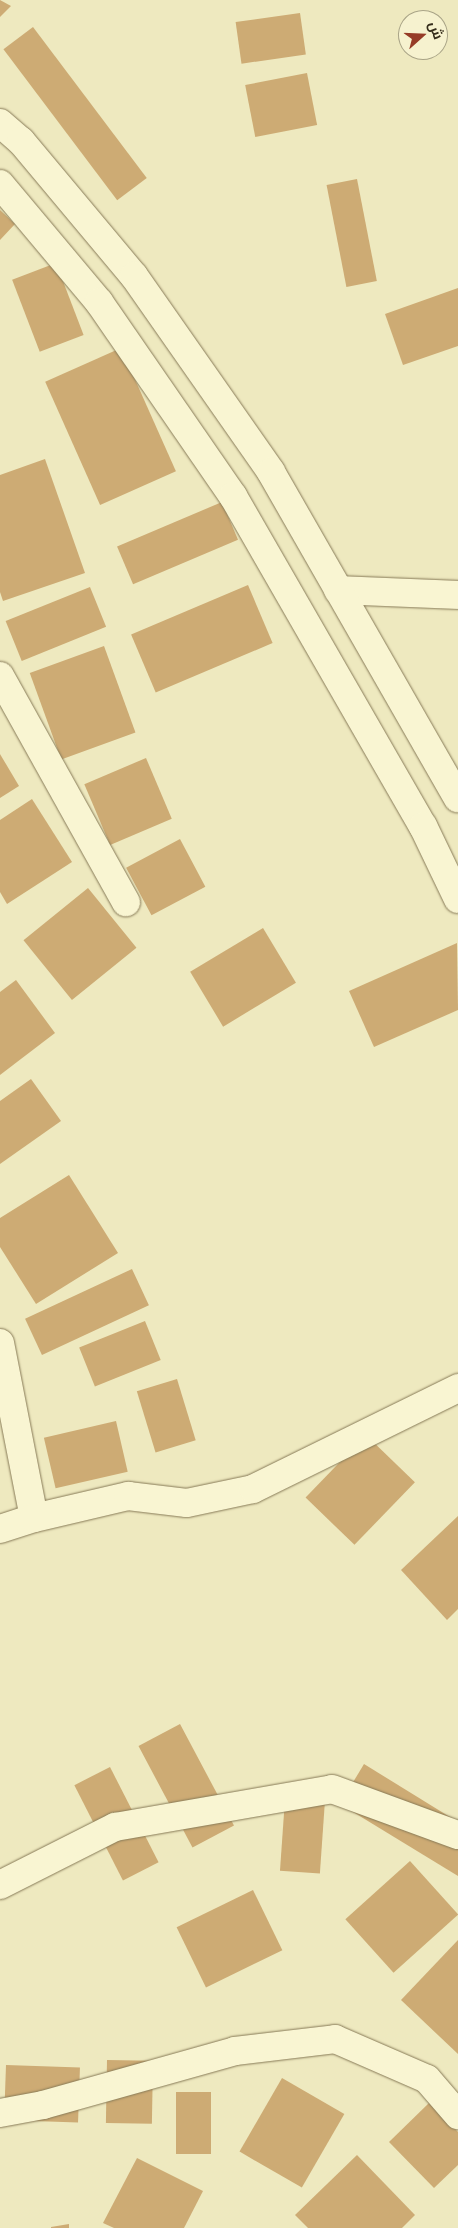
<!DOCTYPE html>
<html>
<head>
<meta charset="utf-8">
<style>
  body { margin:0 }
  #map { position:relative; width:458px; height:2228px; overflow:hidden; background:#eee9bf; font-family:"Noto Serif",Cairo,serif }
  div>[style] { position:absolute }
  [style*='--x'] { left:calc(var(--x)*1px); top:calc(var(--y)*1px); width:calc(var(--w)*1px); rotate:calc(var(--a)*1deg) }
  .building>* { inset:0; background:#cdab74; transform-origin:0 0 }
  .roads { filter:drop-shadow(0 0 1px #877a57) drop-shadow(0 0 1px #877a57) }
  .street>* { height:28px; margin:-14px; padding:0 14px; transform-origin:14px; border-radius:14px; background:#f9f5d2 }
  .secondary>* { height:28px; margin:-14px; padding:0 14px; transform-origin:14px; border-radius:14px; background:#f9f5d2 }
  span { translate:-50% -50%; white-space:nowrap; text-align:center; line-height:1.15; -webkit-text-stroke:4.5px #f6f2cf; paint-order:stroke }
  .north { position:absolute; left:398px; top:10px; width:50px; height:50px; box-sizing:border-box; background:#f6f2cf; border:1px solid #a9a487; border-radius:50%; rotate:70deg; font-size:14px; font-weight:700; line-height:20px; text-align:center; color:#362e1c }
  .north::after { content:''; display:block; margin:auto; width:18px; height:22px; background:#963c27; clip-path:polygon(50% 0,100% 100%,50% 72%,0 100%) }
</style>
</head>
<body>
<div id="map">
  <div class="building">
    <i style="clip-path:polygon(0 0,11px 6px,0 17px)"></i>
    <i style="left:300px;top:13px;width:42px;height:65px;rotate:82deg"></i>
    <i style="left:33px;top:27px;width:189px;height:37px;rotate:53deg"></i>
    <i style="left:307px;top:73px;width:53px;height:63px;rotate:79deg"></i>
    <i style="left:357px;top:179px;width:104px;height:31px;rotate:79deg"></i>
    <i style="clip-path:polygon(0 210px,15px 224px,0 240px)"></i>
    <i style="left:56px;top:263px;width:77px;height:47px;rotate:69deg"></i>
    <i style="clip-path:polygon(458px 288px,458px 346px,403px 365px,385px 314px)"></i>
    <i style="left:121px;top:348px;width:135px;height:83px;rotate:66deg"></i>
    <i style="clip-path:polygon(45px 459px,85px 573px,3px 601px,0 592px,0 475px)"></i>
    <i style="left:222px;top:502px;width:41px;height:114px;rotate:67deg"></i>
    <i style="left:248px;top:585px;width:63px;height:127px;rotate:67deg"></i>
    <i style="left:90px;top:587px;width:43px;height:91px;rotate:68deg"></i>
    <i style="left:104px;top:646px;width:92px;height:79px;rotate:70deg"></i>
    <i style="clip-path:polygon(0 754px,19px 786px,0 798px)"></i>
    <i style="left:146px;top:758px;width:66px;height:67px;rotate:67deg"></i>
    <i style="clip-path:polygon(32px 799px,72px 862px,7px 904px,0 892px,0 820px)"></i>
    <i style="left:180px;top:839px;width:54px;height:61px;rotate:62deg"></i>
    <i style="left:88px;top:888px;width:77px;height:83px;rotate:51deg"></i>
    <i style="left:263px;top:928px;width:64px;height:85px;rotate:59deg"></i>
    <i style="clip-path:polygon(457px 943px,458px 1010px,374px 1047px,349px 991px)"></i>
    <i style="clip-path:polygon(16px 980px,55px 1033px,0 1075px,0 992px)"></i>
    <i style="clip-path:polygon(31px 1079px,61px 1121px,0 1164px,0 1101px)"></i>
    <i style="clip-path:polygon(69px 1175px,118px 1253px,36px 1304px,0 1247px,0 1218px)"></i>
    <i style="left:132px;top:1269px;width:40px;height:118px;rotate:65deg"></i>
    <i style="left:145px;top:1321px;width:42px;height:71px;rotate:68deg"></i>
    <i style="left:177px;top:1379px;width:64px;height:42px;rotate:73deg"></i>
    <i style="left:116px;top:1421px;width:52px;height:74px;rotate:77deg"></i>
    <i style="left:366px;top:1435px;width:68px;height:87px;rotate:44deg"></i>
    <i style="clip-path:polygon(458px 1516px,458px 1609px,447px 1620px,401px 1570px)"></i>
    <i style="left:180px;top:1724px;width:115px;height:47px;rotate:62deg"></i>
    <i style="clip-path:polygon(364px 1764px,458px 1822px,458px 1876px,340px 1804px)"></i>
    <i style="left:110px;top:1767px;width:107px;height:40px;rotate:63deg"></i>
    <i style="left:285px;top:1799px;width:40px;height:72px;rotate:4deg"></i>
    <i style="left:410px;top:1861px;width:72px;height:87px;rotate:48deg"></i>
    <i style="left:253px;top:1890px;width:67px;height:85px;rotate:64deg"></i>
    <i style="clip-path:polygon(458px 1940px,458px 2054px,401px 2000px)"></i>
    <i style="left:107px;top:2060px;width:46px;height:63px;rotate:1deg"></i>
    <i style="left:6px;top:2065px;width:74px;height:55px;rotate:2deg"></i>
    <i style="left:282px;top:2078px;width:72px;height:85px;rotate:30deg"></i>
    <i style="left:176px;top:2092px;width:35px;height:62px"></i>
    <i style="clip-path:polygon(430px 2102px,458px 2132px,458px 2165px,434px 2188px,389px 2142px)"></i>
    <i style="clip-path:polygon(357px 2155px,415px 2215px,402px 2228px,308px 2228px,295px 2215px)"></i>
    <i style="clip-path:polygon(137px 2158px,203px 2191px,184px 2228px,114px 2228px,103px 2223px)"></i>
    <i style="clip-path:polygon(69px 2224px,69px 2228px,51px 2228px,51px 2227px)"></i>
  </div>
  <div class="roads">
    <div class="street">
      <i style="--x:338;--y:590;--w:120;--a:2.4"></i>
      <i style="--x:0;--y:676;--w:259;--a:60.9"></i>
      <i style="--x:0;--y:1343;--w:178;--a:79"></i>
      <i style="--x:0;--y:1529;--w:36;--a:-18"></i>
      <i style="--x:34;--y:1518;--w:97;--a:-13.2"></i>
      <i style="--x:128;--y:1496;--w:59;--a:6.8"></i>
      <i style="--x:187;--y:1503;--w:67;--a:-12"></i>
      <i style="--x:253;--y:1489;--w:229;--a:-26.2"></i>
      <i style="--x:0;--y:1885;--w:129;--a:-26.8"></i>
      <i style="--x:115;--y:1827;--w:220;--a:-9.9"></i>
      <i style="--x:332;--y:1789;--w:134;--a:20.1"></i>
      <i style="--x:0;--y:2113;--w:44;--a:-10.5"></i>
      <i style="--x:43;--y:2105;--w:199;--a:-15.7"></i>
      <i style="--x:235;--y:2051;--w:101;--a:-6.8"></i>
      <i style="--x:335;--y:2039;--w:100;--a:23.5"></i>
      <i style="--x:427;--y:2079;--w:48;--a:49.3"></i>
    </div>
    <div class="secondary">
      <i style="--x:0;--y:123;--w:28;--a:41"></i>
      <i style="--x:21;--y:141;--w:176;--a:50.1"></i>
      <i style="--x:134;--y:276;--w:239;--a:55"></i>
      <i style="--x:271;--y:472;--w:376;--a:60.2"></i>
      <i style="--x:0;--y:184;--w:154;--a:50"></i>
      <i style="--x:99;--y:302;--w:236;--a:55.4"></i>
      <i style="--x:233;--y:496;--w:381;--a:60.1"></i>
      <i style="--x:423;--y:826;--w:81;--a:64.4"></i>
    </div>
  </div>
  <div class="north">ش</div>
</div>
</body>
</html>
